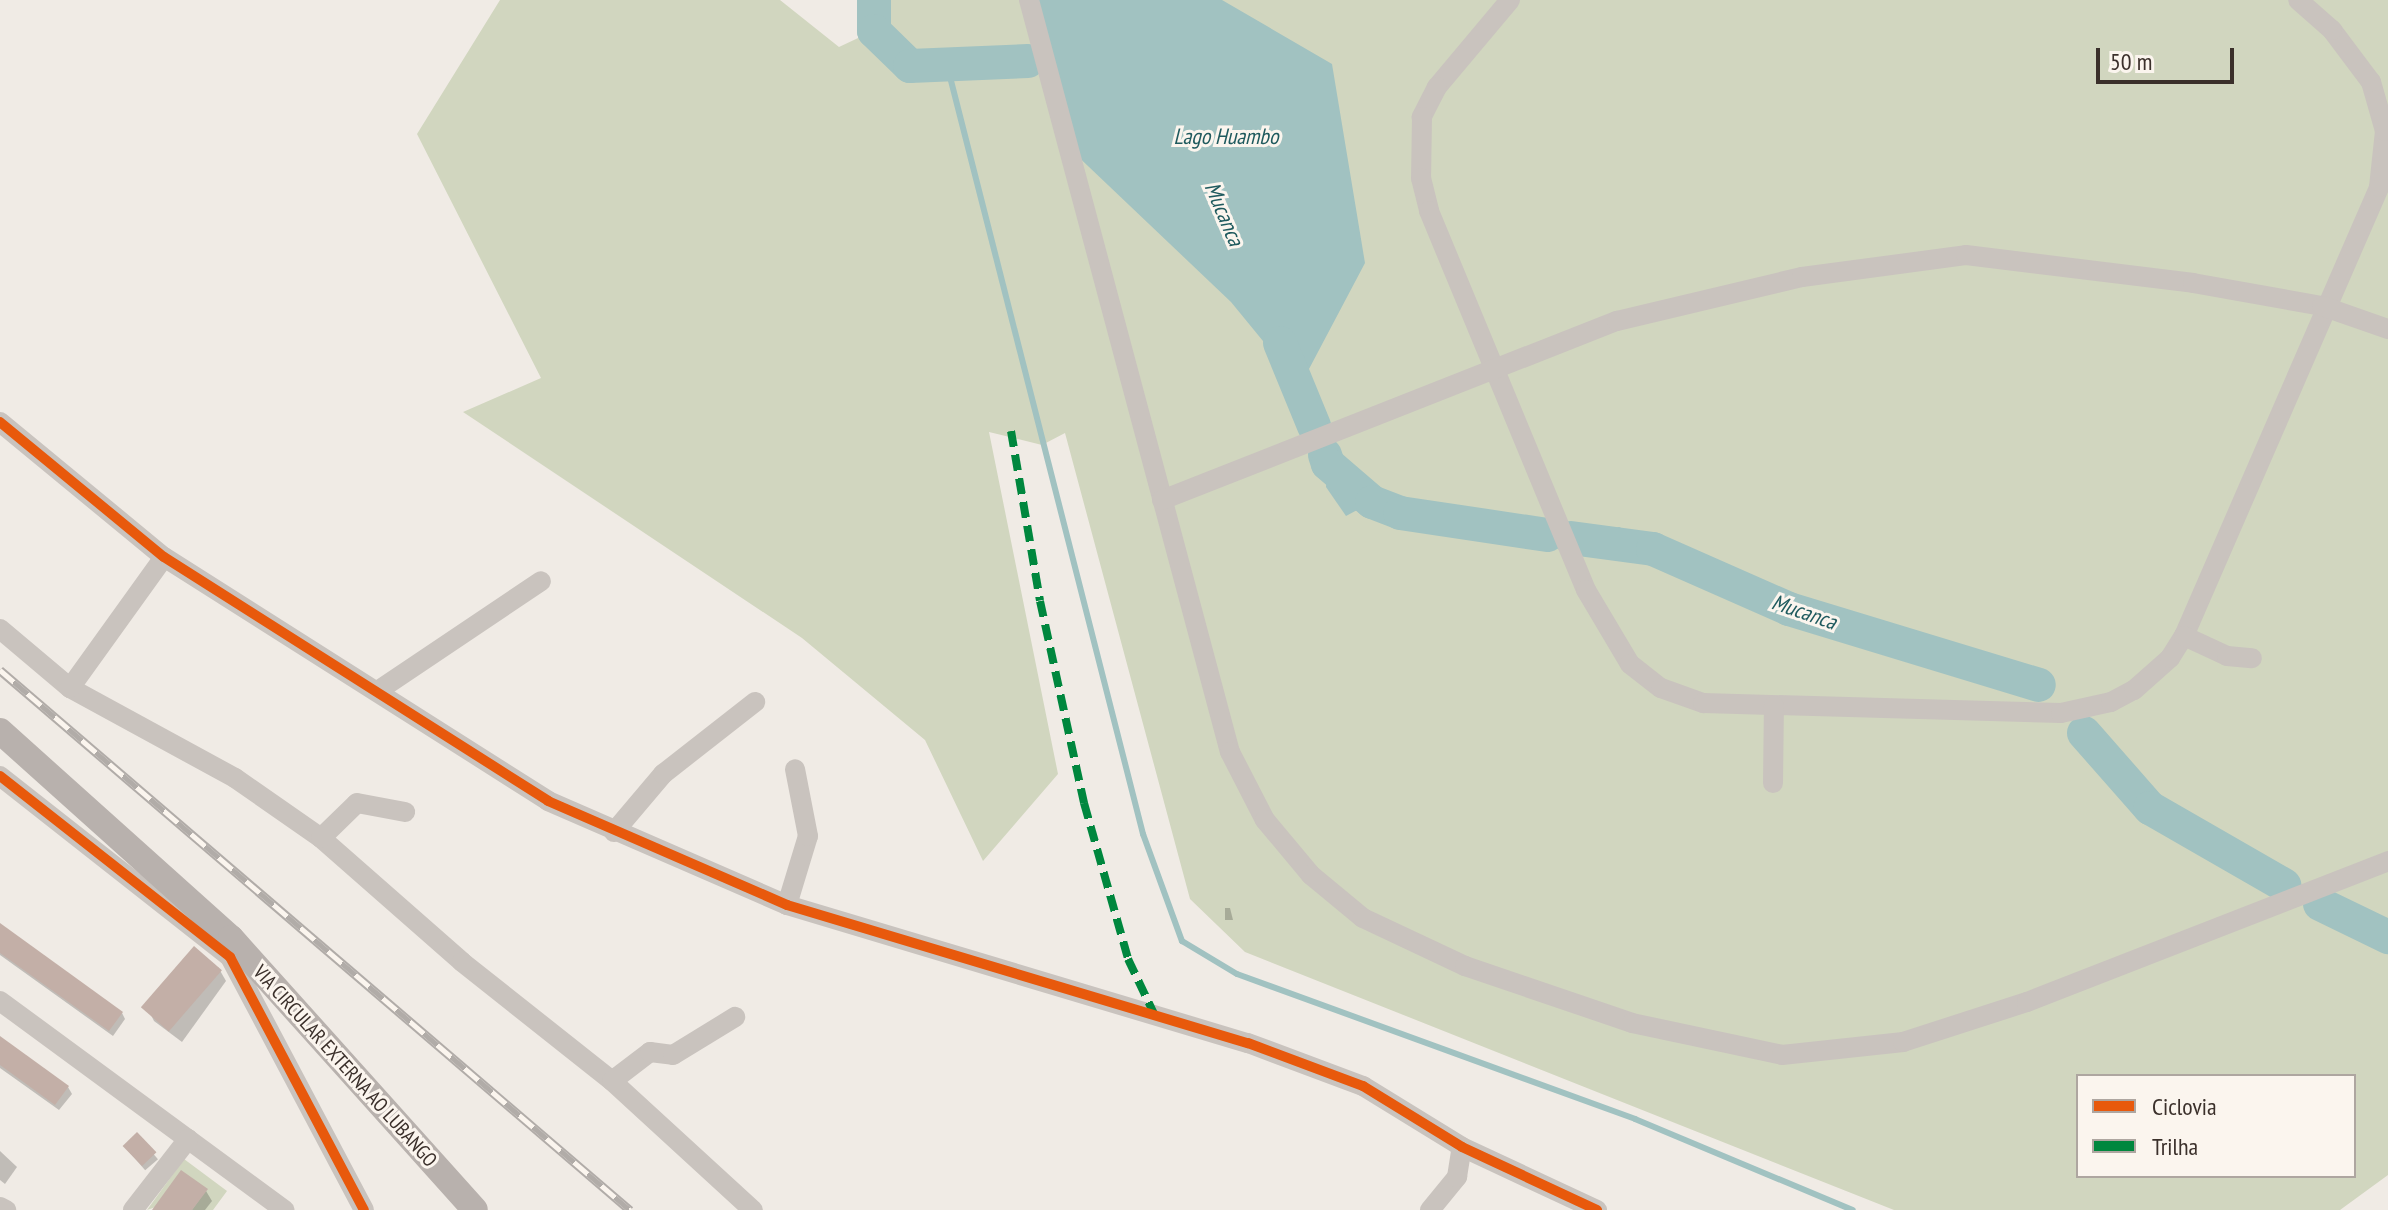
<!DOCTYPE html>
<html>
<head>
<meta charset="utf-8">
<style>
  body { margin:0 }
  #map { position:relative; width:2388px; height:1210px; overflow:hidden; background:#f0ebe5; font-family:"PT Sans Narrow",sans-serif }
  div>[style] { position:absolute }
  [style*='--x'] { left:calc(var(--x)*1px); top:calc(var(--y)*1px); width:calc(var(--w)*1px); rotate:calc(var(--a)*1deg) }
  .green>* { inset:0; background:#d1d6bf }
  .water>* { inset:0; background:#a1c2c1 }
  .shadow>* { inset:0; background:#0003; transform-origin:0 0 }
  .stream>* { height:6px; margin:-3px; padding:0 3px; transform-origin:3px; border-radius:3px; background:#a1c2c1 }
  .river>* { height:34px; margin:-17px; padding:0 17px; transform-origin:17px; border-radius:17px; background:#a1c2c1 }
  .building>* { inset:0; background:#c3afa7; transform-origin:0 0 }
  .minor>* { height:20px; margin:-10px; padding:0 10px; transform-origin:10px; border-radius:10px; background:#c9c3be }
  .major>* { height:26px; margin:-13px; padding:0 13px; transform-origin:13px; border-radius:13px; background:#b8b1ad }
  .rail>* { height:9px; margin-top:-4.5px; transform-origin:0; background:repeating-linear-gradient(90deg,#fbf5ee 0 18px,#b1aca8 0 36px); box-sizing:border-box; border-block:2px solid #b1aca8 }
  .quiet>* { height:8px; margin-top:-4px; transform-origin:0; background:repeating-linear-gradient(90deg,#00873e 0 16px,transparent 0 24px) }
  .cycleway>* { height:10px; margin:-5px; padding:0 5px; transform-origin:5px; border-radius:5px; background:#e8590c }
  span { translate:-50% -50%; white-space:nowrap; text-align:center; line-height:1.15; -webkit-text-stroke:6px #fbf5ee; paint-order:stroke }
  .street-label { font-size:20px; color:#3b302b }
  .water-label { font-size:22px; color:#1f5a5e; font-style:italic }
  .legend { position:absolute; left:2076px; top:1074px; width:280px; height:104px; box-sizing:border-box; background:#fbf5ee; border:2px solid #aea6a0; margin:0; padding:10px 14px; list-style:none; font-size:24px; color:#3b302b }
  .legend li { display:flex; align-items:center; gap:16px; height:40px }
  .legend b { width:40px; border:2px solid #aea6a0 }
  .scale { position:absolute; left:2096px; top:48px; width:138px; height:36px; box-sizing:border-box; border:4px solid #3b302b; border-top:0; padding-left:10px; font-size:24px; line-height:28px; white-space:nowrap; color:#3b302b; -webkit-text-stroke:6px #fbf5ee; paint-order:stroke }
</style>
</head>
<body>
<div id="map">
  <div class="green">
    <i style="clip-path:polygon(evenodd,500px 0,780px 0,839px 47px,873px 31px,874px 0,2388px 0,2388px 1175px,2340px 1210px,1894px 1210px,1245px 952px,1190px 899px,1065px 433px,1042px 445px,989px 432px,1058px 774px,983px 861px,925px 740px,802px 638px,463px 412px,541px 378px,417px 134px,500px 0,2078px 1076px,2354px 1076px,2354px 1176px,2078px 1176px,2078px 1076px)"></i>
    <i style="clip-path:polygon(184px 1159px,227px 1191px,213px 1210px,192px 1210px,207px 1189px,147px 1210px)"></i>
  </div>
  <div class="water">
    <i style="clip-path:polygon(1029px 0,1222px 0,1332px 64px,1365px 263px,1300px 386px,1231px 302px,1068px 147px)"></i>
    <i style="clip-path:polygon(1337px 459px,1357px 474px,1372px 502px,1346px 516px,1326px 487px,1328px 464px)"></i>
    <i style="clip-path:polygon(1619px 527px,1652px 541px,1653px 549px,1620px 561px,1592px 552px,1586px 542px,1593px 535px)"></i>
  </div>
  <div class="shadow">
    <i style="clip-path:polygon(1225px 908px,1230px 908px,1233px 920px,1225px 920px)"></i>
    <i style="clip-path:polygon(0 926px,122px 1013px,125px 1019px,113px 1036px,0 955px)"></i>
    <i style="clip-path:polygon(218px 967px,226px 981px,182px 1042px,154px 1021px,149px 1011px)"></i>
    <i style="clip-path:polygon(0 1039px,68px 1087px,72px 1094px,59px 1110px,0 1068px)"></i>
    <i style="left:137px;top:1135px;width:32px;height:17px;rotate:49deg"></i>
    <i style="clip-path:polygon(0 1151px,17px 1167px,5px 1184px,0 1180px)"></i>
    <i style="clip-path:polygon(206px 1191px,212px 1201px,205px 1210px,155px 1210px)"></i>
  </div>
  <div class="stream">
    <i style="--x:947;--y:65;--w:794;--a:75.7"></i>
    <i style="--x:1143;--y:834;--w:114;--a:70"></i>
    <i style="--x:1182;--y:941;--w:64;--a:31"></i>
    <i style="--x:1237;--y:974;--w:424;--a:20"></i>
    <i style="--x:1635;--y:1119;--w:236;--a:22.7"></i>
  </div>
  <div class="river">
    <i style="--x:874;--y:0;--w:31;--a:90"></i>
    <i style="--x:874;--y:31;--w:50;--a:44.2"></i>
    <i style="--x:910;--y:66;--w:118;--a:-2.4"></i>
    <i style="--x:1280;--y:343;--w:90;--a:67.7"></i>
    <i style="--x:1325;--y:455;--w:9;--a:72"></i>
    <i style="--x:1328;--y:464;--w:58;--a:40.8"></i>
    <i style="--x:1372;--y:502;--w:30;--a:21"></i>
    <i style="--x:1400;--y:513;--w:149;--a:8.5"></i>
    <i style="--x:1571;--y:538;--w:83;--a:7.6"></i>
    <i style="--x:1653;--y:549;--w:149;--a:23.8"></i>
    <i style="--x:1789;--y:609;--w:261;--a:16.9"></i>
    <i style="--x:2084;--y:733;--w:100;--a:48.7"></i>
    <i style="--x:2150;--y:808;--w:155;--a:29.9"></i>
    <i style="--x:2320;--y:904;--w:76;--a:25.9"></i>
  </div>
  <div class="building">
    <i style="clip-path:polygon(0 923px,123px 1012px,109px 1031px,0 953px)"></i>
    <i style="left:194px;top:946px;width:37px;height:81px;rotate:41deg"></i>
    <i style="clip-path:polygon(0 1036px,69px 1086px,55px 1105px,0 1065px)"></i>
    <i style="left:137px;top:1132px;width:28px;height:20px;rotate:46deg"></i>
    <i style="clip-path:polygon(181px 1170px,208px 1189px,192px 1210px,152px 1210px)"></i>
  </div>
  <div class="minor">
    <i style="--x:1029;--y:0;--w:778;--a:75.04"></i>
    <i style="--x:1230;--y:752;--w:76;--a:62.8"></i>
    <i style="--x:1265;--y:820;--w:72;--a:50.1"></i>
    <i style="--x:1311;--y:875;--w:67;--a:39.6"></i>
    <i style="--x:1363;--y:918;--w:113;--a:25.2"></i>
    <i style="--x:1465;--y:966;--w:176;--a:18.8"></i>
    <i style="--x:1632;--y:1023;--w:153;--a:12"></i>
    <i style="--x:1782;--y:1055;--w:122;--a:-6.1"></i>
    <i style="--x:1903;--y:1042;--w:130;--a:-17.9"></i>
    <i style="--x:2027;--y:1002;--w:388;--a:-21.3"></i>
    <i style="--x:1510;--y:0;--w:114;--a:130"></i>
    <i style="--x:1437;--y:87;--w:34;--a:117"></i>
    <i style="--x:1422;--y:117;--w:61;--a:90.9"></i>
    <i style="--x:1421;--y:178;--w:34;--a:76"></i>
    <i style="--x:1429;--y:211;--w:410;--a:67.5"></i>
    <i style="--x:1586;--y:590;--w:86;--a:59.3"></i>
    <i style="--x:1630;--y:664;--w:39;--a:38"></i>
    <i style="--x:1661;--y:688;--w:45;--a:19.7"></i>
    <i style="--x:1703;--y:703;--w:358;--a:1.6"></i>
    <i style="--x:2061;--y:713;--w:51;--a:-12.4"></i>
    <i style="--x:2111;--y:702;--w:26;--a:-28"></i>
    <i style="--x:2134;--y:690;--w:48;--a:-41.6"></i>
    <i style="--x:2170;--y:658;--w:26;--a:-58"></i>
    <i style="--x:2184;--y:636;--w:490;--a:-66.5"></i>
    <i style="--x:2379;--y:187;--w:56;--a:-83.9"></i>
    <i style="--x:2385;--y:131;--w:51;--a:-105.9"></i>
    <i style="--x:2371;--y:82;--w:65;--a:-126.9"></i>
    <i style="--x:2332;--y:30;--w:45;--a:-138.6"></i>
    <i style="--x:0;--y:422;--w:212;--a:39.5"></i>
    <i style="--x:164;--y:557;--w:455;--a:32.4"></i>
    <i style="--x:548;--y:801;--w:261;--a:23.5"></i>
    <i style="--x:787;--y:905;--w:481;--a:16.7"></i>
    <i style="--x:1248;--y:1043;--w:123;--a:20.5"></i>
    <i style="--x:1363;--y:1086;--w:116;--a:31.6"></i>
    <i style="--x:1462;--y:1147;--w:149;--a:25"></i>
    <i style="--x:1162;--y:500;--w:489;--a:-21.5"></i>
    <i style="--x:1617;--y:321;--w:190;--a:-13.4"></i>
    <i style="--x:1802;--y:277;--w:165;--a:-7.6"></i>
    <i style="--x:1966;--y:255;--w:229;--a:7"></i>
    <i style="--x:2193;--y:283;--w:131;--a:10.1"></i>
    <i style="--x:2322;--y:306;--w:70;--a:19.2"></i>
    <i style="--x:0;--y:629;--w:92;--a:40.1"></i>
    <i style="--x:70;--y:688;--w:188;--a:28.6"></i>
    <i style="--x:235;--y:778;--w:105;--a:34.9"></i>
    <i style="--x:321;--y:838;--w:188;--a:41.3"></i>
    <i style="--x:462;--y:962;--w:191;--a:38.4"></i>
    <i style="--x:612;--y:1081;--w:191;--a:42.5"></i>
    <i style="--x:2184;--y:636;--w:47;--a:24.9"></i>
    <i style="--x:2227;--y:656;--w:25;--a:5"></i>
    <i style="--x:70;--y:688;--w:161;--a:-54.3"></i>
    <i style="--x:379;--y:690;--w:195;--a:-33.9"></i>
    <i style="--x:0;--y:776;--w:293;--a:38.2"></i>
    <i style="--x:230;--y:957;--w:286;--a:62.1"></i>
    <i style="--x:1773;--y:783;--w:77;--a:-89.3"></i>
    <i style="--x:614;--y:832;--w:76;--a:-49.8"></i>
    <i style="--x:663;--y:774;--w:117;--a:-38"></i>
    <i style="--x:321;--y:838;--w:50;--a:-44.2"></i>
    <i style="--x:357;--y:803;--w:49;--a:10.6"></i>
    <i style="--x:787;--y:905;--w:72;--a:-73.1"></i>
    <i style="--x:808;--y:836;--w:68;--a:-101"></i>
    <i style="--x:0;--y:1001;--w:353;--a:36.3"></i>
    <i style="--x:612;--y:1081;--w:48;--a:-37.3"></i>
    <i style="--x:650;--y:1052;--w:23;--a:7"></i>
    <i style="--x:673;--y:1055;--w:73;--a:-31.5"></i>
    <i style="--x:0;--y:1207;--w:7;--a:27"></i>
    <i style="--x:133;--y:1210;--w:90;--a:-52.2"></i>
    <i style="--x:1430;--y:1210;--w:43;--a:-50.7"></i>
    <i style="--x:1457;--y:1177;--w:30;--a:-81"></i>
  </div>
  <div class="major">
    <i style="--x:0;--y:731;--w:310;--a:41.9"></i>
    <i style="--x:231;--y:938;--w:365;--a:48.1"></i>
  </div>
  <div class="rail">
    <i style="--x:0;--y:670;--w:830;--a:40.6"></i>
  </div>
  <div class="quiet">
    <i style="--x:1011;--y:431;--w:172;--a:80.3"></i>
    <i style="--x:1040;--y:601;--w:207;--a:77.7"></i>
    <i style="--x:1084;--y:803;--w:162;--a:74.2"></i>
    <i style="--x:1128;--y:959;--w:65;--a:64.6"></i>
  </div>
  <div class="cycleway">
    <i style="--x:0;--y:422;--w:212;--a:39.5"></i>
    <i style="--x:164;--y:557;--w:455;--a:32.4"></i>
    <i style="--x:548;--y:801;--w:261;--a:23.5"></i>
    <i style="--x:787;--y:905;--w:481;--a:16.7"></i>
    <i style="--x:1248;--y:1043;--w:123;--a:20.5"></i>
    <i style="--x:1363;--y:1086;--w:116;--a:31.6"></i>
    <i style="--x:1462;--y:1147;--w:149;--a:25"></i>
    <i style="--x:0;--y:776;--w:293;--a:38.2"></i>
    <i style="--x:230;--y:957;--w:286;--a:62.1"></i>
  </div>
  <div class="street-label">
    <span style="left:345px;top:1066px;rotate:48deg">VIA CIRCULAR EXTERNA AO LUBANGO</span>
  </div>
  <div class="water-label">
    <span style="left:1226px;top:137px">Lago Huambo</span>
    <span style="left:1224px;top:214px;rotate:67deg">Mucanca</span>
    <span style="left:1804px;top:612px;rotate:19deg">Mucanca</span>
  </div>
  <ul class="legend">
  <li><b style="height:10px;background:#e8590c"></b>Ciclovia</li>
  <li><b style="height:10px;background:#00873e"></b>Trilha</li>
  </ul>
  <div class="scale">50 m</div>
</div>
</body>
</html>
